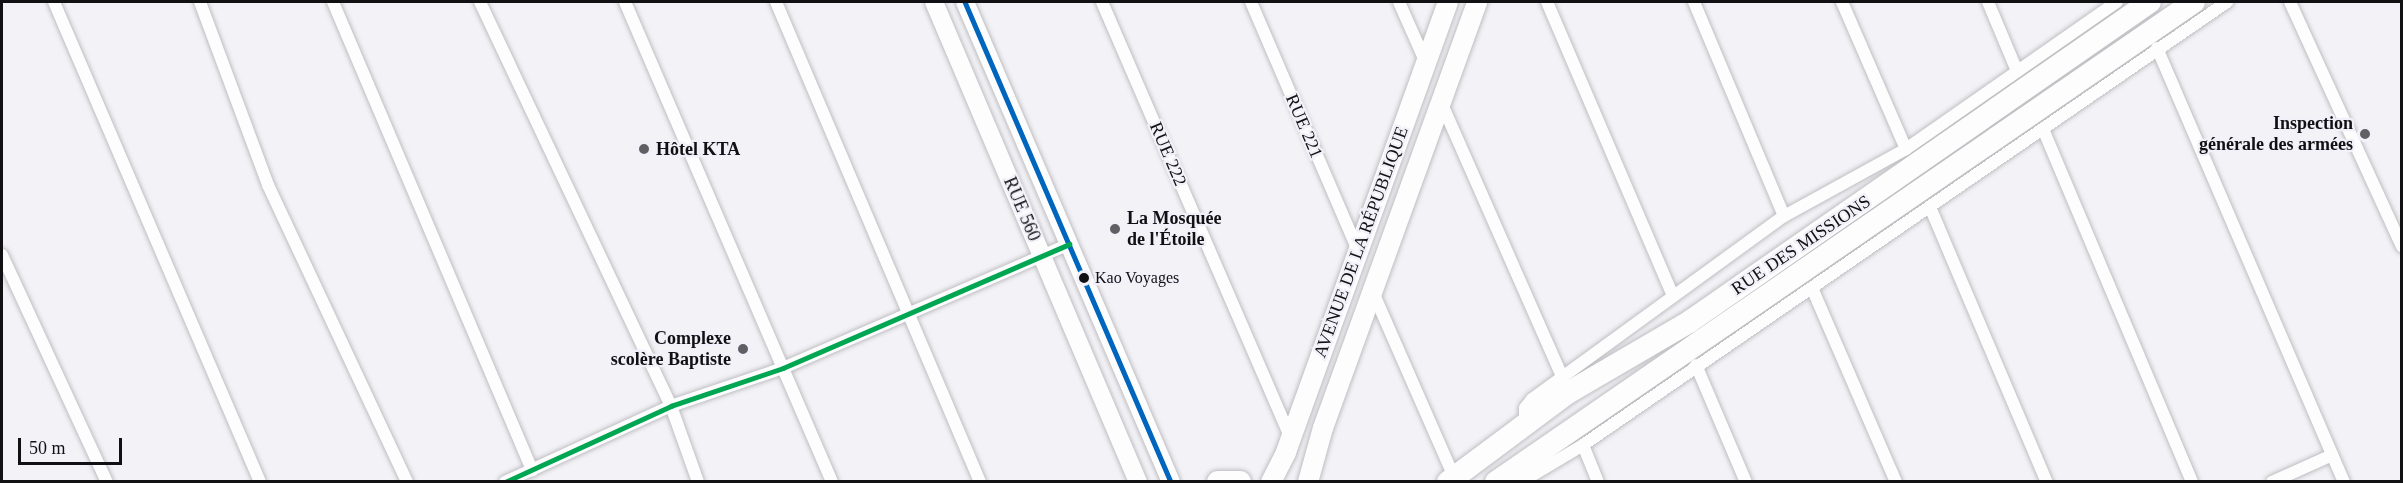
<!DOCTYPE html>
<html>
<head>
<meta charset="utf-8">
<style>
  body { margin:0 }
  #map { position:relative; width:2403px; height:483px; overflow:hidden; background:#f3f3f7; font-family:Georgia,serif }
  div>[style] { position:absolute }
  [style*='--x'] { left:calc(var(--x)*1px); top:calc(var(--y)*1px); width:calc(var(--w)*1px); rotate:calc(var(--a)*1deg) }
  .roads { filter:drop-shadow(0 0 2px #bfbec2) drop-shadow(0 0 2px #bfbec2) }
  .street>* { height:12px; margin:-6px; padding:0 6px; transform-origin:6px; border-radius:6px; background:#fdfdfe }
  .secondary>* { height:18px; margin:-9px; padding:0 9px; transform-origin:9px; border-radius:9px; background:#fdfdfe }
  .primary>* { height:20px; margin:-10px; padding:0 10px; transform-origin:10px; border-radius:10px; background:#fdfdfe }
  .highway>* { height:22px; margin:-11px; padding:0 11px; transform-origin:11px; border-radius:11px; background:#fdfdfe }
  .bus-1>* { height:4.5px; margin:-2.25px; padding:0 2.25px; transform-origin:2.25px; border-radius:2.25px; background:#0065bd }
  .bus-2>* { height:4.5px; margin:-2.25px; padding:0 2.25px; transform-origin:2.25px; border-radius:2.25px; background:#00a651 }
  .dots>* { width:16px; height:16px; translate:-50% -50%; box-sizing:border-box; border:3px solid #f2f1f9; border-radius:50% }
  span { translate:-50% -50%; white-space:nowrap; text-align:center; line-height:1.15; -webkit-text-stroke:4.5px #f2f1f9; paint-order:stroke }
  .bus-label { font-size:16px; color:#111013 }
  .left { translate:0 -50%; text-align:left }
  .poi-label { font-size:18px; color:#111013; font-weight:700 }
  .right { translate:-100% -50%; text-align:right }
  .street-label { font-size:18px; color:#111013 }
  .frame { position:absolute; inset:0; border:3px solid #111013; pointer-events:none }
  .scale { position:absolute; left:18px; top:438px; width:104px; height:27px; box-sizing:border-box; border:3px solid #111013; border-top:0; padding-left:8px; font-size:18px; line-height:21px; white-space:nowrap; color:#111013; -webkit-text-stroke:4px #f2f1f9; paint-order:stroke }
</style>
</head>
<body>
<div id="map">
  <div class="roads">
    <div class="street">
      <i style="--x:54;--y:2;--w:522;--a:66.77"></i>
      <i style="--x:200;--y:2;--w:195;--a:69.6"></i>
      <i style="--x:268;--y:185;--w:328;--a:64.9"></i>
      <i style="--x:333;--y:2;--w:509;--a:66.96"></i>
      <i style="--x:480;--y:2;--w:447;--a:64.7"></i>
      <i style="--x:671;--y:406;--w:81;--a:70.4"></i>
      <i style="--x:625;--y:2;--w:523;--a:66.67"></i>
      <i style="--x:776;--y:2;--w:522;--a:66.97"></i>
      <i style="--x:1102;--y:2;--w:475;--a:66.6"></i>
      <i style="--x:1251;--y:2;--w:271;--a:66.7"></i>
      <i style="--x:1399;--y:2;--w:67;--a:66.1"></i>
      <i style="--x:1547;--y:2;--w:320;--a:66.8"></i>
      <i style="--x:1694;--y:2;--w:232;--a:67.2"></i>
      <i style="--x:1842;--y:2;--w:160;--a:66.5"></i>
      <i style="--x:1988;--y:2;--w:75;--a:67.2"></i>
      <i style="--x:2290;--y:2;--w:269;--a:65.4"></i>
      <i style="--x:2157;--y:48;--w:473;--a:66.7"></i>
      <i style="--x:1441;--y:102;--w:302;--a:66.2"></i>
      <i style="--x:2043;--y:129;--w:383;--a:67.1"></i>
      <i style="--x:1930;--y:207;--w:299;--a:67"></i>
      <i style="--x:2;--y:255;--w:250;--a:65.2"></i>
      <i style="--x:1812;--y:288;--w:211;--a:66.6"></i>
      <i style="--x:1372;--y:290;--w:204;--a:66.3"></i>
      <i style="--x:1696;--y:365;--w:127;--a:66.9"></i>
      <i style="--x:1525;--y:424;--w:16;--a:-90"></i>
      <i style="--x:1525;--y:408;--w:11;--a:-52"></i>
      <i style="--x:1532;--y:399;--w:311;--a:-36"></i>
      <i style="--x:1784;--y:216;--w:139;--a:-28.8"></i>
      <i style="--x:1906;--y:149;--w:257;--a:-34.9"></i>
      <i style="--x:1583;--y:445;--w:40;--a:68"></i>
      <i style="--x:505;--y:482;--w:183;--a:-24.6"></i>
      <i style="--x:671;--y:406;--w:118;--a:-18.7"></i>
      <i style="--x:783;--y:368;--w:312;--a:-23.4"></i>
      <i style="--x:1521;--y:482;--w:72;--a:-30.8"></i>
      <i style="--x:1583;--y:445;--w:782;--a:-34.52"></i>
      <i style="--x:2272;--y:482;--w:66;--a:-24.2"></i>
    </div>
    <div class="secondary">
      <i style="--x:934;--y:2;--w:522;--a:66.97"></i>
      <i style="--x:965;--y:2;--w:522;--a:66.77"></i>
    </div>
    <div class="primary">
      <i style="--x:1271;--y:482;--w:34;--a:-63"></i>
      <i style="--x:1286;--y:452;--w:478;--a:-70.2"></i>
      <i style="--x:1308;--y:482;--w:56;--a:-74.5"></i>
      <i style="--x:1323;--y:428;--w:453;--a:-70.1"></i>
    </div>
    <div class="highway">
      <i style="--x:1218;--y:482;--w:22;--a:0"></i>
      <i style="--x:1448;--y:482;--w:147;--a:-36.7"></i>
      <i style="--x:1566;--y:394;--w:143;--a:-30.3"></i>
      <i style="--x:1689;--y:322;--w:561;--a:-34.77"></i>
      <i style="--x:1496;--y:482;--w:847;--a:-34.52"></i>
    </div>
  </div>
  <div class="bus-1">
    <i style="--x:965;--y:2;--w:522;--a:66.77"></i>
  </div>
  <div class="bus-2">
    <i style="--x:505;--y:482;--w:183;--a:-24.6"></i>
    <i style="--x:671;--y:406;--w:118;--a:-18.7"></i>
    <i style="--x:783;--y:368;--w:312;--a:-23.4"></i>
  </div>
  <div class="dots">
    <i style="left:2365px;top:134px;background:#605f63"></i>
    <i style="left:644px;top:149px;background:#605f63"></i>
    <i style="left:1115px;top:229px;background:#605f63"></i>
    <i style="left:1084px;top:278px;background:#111013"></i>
    <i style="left:743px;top:349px;background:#605f63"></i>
  </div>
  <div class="bus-label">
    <span class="left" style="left:1095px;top:278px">Kao Voyages</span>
  </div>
  <div class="poi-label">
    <span class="right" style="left:2353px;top:134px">Inspection<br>générale des armées</span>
    <span class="left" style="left:656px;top:149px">Hôtel KTA</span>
    <span class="left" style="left:1127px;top:229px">La Mosquée<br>de l'Étoile</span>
    <span class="right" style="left:731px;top:349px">Complexe<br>scolère Baptiste</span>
  </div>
  <div class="street-label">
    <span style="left:1304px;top:126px;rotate:67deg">RUE 221</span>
    <span style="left:1168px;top:154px;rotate:67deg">RUE 222</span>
    <span style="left:1022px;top:209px;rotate:67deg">RUE 560</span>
    <span style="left:1361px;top:242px;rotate:-70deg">AVENUE DE LA RÉPUBLIQUE</span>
    <span style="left:1801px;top:245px;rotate:-34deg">RUE DES MISSIONS</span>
  </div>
  <div class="frame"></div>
  <div class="scale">50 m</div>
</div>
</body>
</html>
